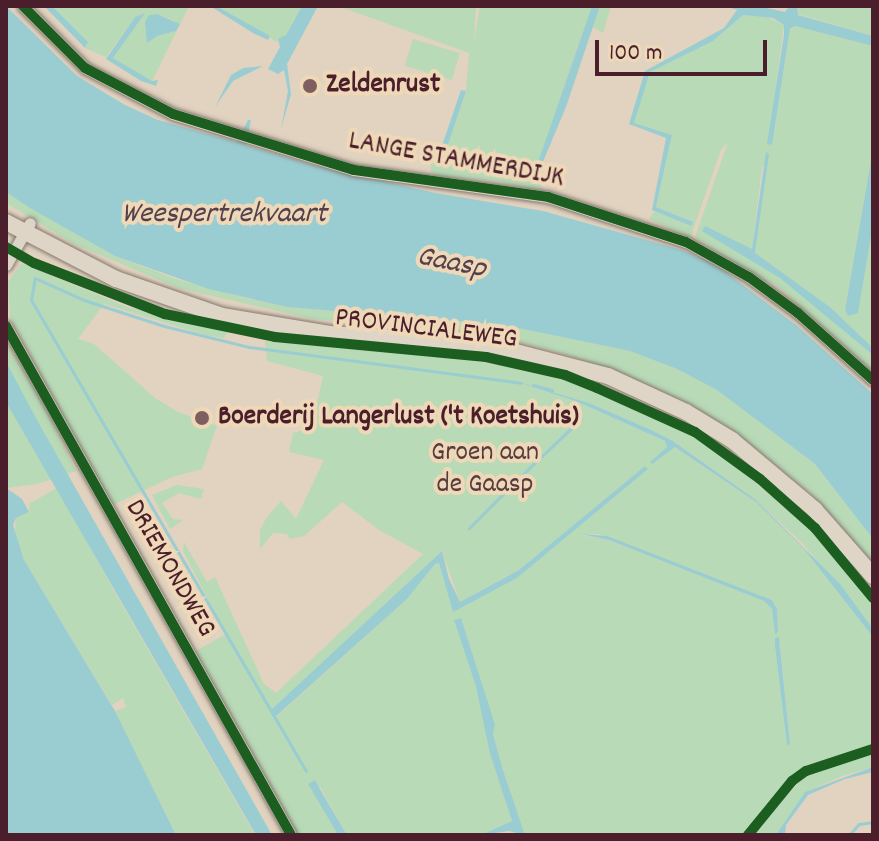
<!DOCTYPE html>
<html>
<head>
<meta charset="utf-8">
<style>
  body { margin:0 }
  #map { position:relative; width:879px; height:841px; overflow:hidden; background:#e1d3bf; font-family:Dekko,sans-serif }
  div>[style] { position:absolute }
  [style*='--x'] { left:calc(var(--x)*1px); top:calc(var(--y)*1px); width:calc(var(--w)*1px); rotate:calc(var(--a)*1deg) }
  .green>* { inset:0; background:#b8dab6; transform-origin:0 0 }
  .water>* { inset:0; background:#9acdd1 }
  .stream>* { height:3px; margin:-1.5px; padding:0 1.5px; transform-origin:1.5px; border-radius:1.5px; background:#9acdd1 }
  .roads { filter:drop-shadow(0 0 2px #867871) drop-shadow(0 0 2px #867871) }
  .minor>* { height:11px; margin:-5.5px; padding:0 5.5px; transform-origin:5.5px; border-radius:5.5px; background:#ddd4c8 }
  .primary>* { height:16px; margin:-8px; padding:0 8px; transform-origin:8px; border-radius:8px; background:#ded5c6 }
  .cycleway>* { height:10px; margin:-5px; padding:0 5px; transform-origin:5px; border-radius:5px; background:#1b5e20 }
  .dots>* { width:22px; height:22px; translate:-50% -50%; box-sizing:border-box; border:4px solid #eed8b7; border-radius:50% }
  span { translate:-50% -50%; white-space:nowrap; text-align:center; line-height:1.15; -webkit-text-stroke:8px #eed8b7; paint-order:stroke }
  .poi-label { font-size:28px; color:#4a1f2b; font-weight:700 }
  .left { translate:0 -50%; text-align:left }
  .street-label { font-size:28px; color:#4a1f2b }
  .park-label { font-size:28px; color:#563c3f }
  .water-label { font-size:30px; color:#54414e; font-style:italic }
  .frame { position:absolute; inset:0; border:8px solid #4a1f2b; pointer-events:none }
  .scale { position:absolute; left:595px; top:40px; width:172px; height:36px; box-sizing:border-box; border:4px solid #4a1f2b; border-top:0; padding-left:10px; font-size:24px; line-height:28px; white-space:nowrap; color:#4a1f2b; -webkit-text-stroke:6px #eed8b7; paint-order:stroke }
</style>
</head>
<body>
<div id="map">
  <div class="green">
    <i style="clip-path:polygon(evenodd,52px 6px,189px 6px,152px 81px,113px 58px,144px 13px,135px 17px,106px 57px,85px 48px,88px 42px,52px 6px,157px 14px,175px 21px,176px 31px,157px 36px,150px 15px,157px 14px)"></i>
    <i style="clip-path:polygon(216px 6px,302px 6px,286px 35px,277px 42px)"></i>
    <i style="clip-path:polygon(338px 6px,476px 6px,474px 43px,480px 6px,592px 6px,535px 172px,444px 157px,466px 91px,469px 53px)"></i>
    <i style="clip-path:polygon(600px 6px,611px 6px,603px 33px,593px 27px)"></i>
    <i style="clip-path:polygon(797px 6px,873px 6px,873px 36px,798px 14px)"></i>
    <i style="clip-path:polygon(743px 15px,765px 16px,784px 25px,768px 144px,772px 145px,790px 30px,795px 26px,873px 46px,873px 149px,845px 310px,858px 313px,873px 225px,873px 348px,830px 307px,755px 253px,767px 164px,762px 167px,752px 250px,702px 230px,750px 256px,822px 308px,873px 355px,873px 372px,776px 285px,751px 274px,695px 237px,728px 142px,721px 150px,690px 238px,649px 219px,654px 211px,691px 226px,693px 222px,656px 207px,672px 135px,633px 123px,650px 72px,713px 41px)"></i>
    <i style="left:413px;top:39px;width:49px;height:28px;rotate:17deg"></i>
    <i style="clip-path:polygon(438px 153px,438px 160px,443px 163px,537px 176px,544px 192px,496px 181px,436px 176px,431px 171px,430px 157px)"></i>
    <i style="clip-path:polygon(6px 192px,115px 256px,176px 279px,246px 298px,287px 307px,503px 325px,630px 351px,677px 369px,717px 390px,815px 464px,873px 539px,873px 563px,810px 493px,769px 460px,687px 405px,652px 387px,574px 357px,491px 334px,313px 319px,178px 288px,72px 243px,6px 203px)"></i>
    <i style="clip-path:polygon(22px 263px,127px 307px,228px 331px,224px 338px,205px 335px,104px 304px,78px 339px,94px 344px,155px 398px,178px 412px,217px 426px,202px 469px,172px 477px,115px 504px,109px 502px,10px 317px,8px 282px)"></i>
    <i style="clip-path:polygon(evenodd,265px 341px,473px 360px,564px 378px,661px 418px,722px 454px,811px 529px,860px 585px,873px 604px,873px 629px,803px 544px,756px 500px,674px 441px,589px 403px,526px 385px,578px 402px,665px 441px,667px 447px,650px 462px,674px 447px,680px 450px,756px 502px,804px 549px,873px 637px,873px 747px,799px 772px,756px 825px,744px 835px,525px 835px,503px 770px,493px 734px,495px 723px,461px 618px,454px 620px,476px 687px,490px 754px,512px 821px,481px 835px,347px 835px,320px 787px,308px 784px,338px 835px,297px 835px,194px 652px,226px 634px,183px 551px,184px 542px,207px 582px,215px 577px,264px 684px,276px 693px,423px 554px,379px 530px,342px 502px,304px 536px,290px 539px,287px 534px,273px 533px,260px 549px,260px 530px,267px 517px,281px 501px,296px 519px,324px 460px,289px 452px,293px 433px,312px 428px,323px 376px,267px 361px,265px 341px,644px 467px,517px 578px,453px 611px,439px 563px,435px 564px,407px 599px,275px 718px,272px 709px,442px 551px,460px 602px,519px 570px,644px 467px,265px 341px,598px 534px,772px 600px,777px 609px,778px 631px,775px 633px,772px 609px,764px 601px,609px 540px,580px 535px,598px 534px,265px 341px,780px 642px,790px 744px,787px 744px,775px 646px,780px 642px)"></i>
    <i style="clip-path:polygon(6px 342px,41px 400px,76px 471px,37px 484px,6px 488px)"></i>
    <i style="clip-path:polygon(177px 485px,204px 489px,201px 499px,179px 493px,162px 503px,173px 519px,183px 520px,170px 529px,152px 495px)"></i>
    <i style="clip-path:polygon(57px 488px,117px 596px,255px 835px,176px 835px,174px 831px,115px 711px,126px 707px,123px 698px,112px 705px,24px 560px,15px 532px,16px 518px,29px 512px,30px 503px)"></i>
    <i style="clip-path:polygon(873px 753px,873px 767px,842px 776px,805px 792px,776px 835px,752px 835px,807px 773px)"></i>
  </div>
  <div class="water">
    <i style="clip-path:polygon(6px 6px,77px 76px,125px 105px,158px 120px,237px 142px,248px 120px,251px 120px,246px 145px,309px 164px,435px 193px,543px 211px,682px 250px,715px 264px,796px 325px,873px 394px,873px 539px,815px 464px,717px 390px,677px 369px,630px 351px,503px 325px,287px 307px,209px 289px,115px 256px,30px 208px,6px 192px)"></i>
    <i style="clip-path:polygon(44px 6px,52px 6px,88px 42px,85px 48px)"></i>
    <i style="clip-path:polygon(210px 6px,216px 6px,270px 36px,268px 40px,253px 33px)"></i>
    <i style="clip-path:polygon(302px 6px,318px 6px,287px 64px,291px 94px,281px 129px,288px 91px,284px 70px,278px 74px,268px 69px,280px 47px,278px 39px,286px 35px)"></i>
    <i style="clip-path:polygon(592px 6px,600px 6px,566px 107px,537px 176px,437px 160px,461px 90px,466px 91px,444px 157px,535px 171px)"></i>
    <i style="clip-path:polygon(724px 6px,757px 6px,785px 12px,789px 6px,797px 6px,798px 15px,873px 36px,873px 46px,795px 26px,790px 29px,772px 145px,767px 144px,784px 35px,784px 25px,773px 18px,743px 15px,713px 41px,650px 72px,634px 123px,672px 135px,656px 207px,693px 222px,691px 226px,652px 210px,666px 138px,629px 124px,645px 71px,724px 28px,737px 10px)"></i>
    <i style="clip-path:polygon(145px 13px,113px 58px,152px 81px,158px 80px,156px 86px,141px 81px,106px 59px,135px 17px)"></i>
    <i style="clip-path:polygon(157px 14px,180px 24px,176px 31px,157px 36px,147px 43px,145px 22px,149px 15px)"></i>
    <i style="clip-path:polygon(263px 66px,233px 81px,215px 107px,231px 75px,243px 68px)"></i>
    <i style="clip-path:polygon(873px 149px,873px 225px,858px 313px,848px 316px,845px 310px)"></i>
    <i style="clip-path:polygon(766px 152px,769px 154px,755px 253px,830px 307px,873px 348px,873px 355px,780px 278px,702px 231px,705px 226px,752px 249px)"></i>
    <i style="clip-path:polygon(6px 362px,37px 420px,272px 835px,256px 835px,6px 402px)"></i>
    <i style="clip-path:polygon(512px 380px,589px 403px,651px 430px,673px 441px,756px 500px,840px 584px,873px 629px,873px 637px,804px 549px,756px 502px,675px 447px,652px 464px,650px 462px,667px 447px,665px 441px,578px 402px)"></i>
    <i style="clip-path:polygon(645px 466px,648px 469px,517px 578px,453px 612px,439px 563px,435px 564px,407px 599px,274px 718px,272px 709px,442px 551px,449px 579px,460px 602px,519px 570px)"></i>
    <i style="clip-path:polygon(6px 488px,22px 499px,29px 512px,16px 518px,13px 525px,24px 560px,115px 711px,176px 835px,6px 835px)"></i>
    <i style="clip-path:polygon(580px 534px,607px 536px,772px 600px,777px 609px,778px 632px,775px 634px,772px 609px,764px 601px,609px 540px)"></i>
    <i style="clip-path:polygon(461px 618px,495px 724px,493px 734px,503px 770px,525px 835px,509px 831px,481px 835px,512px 821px,490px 754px,476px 687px,454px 620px)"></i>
    <i style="clip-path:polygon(779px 637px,790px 744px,787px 745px,775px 646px,775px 638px)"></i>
    <i style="clip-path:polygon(873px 767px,873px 772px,845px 779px,808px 795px,786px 825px,785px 835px,776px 835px,805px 792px)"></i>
    <i style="clip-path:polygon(315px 780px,321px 791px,347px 835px,338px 835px,308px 784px)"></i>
  </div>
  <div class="stream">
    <i style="--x:533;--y:385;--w:20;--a:15"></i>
    <i style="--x:523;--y:474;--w:80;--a:-43.5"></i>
    <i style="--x:510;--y:487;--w:11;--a:-45"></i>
    <i style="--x:469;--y:528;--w:49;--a:-45"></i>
    <i style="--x:306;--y:771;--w:545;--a:-120.28"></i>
    <i style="--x:31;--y:300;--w:22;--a:-80"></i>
    <i style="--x:35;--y:278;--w:54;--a:24.2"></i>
    <i style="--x:84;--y:300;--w:84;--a:18"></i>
    <i style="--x:164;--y:326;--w:88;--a:13.9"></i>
    <i style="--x:249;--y:347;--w:274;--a:7.5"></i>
    <i style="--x:849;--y:835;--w:15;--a:-48"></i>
    <i style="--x:859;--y:824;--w:14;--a:-8"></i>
  </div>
  <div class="roads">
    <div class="minor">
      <i style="--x:23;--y:6;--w:88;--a:45"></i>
      <i style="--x:85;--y:68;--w:99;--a:27.6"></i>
      <i style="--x:173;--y:114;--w:189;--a:17.2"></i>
      <i style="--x:354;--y:170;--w:196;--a:7.9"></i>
      <i style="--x:548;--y:197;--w:145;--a:18.1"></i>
      <i style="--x:686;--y:242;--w:72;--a:29.1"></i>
      <i style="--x:749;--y:277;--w:61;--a:36.3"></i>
      <i style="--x:798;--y:313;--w:101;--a:41.8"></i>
      <i style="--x:6;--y:265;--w:48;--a:-60.3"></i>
      <i style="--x:6;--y:326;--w:583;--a:60.75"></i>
    </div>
    <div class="primary">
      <i style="--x:6;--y:222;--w:124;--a:27.4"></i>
      <i style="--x:116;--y:279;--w:112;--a:19.2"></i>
      <i style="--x:222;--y:316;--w:109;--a:9.5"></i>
      <i style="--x:329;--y:334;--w:156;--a:3.7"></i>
      <i style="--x:485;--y:344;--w:127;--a:14.6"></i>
      <i style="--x:608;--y:376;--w:86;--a:24.8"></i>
      <i style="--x:686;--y:412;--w:54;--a:31.3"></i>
      <i style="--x:732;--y:440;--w:109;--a:40.1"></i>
      <i style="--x:815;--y:510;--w:88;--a:48.7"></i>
    </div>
  </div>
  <div class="cycleway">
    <i style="--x:23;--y:6;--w:88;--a:45"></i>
    <i style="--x:85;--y:68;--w:99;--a:27.6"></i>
    <i style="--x:173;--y:114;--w:189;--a:17.2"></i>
    <i style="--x:354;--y:170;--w:196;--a:7.9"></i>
    <i style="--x:548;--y:197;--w:145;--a:18.1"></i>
    <i style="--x:686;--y:242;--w:72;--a:29.1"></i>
    <i style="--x:749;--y:277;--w:61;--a:36.3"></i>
    <i style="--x:798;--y:313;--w:101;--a:41.8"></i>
    <i style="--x:6;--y:247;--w:32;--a:30"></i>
    <i style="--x:34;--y:263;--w:141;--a:21.3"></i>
    <i style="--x:165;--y:314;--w:112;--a:11.8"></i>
    <i style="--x:275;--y:337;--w:212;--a:5.4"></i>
    <i style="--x:486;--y:357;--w:81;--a:12.8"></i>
    <i style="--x:565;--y:375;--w:35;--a:22"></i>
    <i style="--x:597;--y:388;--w:107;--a:24.2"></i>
    <i style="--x:695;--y:432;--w:80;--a:35.9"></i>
    <i style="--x:760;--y:479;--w:74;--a:41.7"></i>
    <i style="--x:815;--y:528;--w:91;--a:50.4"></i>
    <i style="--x:6;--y:326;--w:583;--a:60.75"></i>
    <i style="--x:748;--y:835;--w:70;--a:-50.8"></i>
    <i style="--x:792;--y:781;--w:17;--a:-36"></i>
    <i style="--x:806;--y:771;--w:71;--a:-18.2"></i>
  </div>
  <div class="dots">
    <i style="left:310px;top:86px;background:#7f5e5f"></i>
    <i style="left:202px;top:418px;background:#7f5e5f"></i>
  </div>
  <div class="poi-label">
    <span class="left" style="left:326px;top:86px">Zeldenrust</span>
    <span class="left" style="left:218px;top:418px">Boerderij Langerlust ('t Koetshuis)</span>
  </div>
  <div class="street-label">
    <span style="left:456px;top:161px;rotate:10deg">LANGE STAMMERDIJK</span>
    <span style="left:426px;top:330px;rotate:7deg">PROVINCIALEWEG</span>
    <span style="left:169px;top:569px;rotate:60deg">DRIEMONDWEG</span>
  </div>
  <div class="park-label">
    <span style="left:485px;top:470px">Groen aan<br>de Gaasp</span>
  </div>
  <div class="water-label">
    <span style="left:224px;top:216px">Weespertrekvaart</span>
    <span style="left:451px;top:265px;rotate:11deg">Gaasp</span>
  </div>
  <div class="frame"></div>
  <div class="scale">100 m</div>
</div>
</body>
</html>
